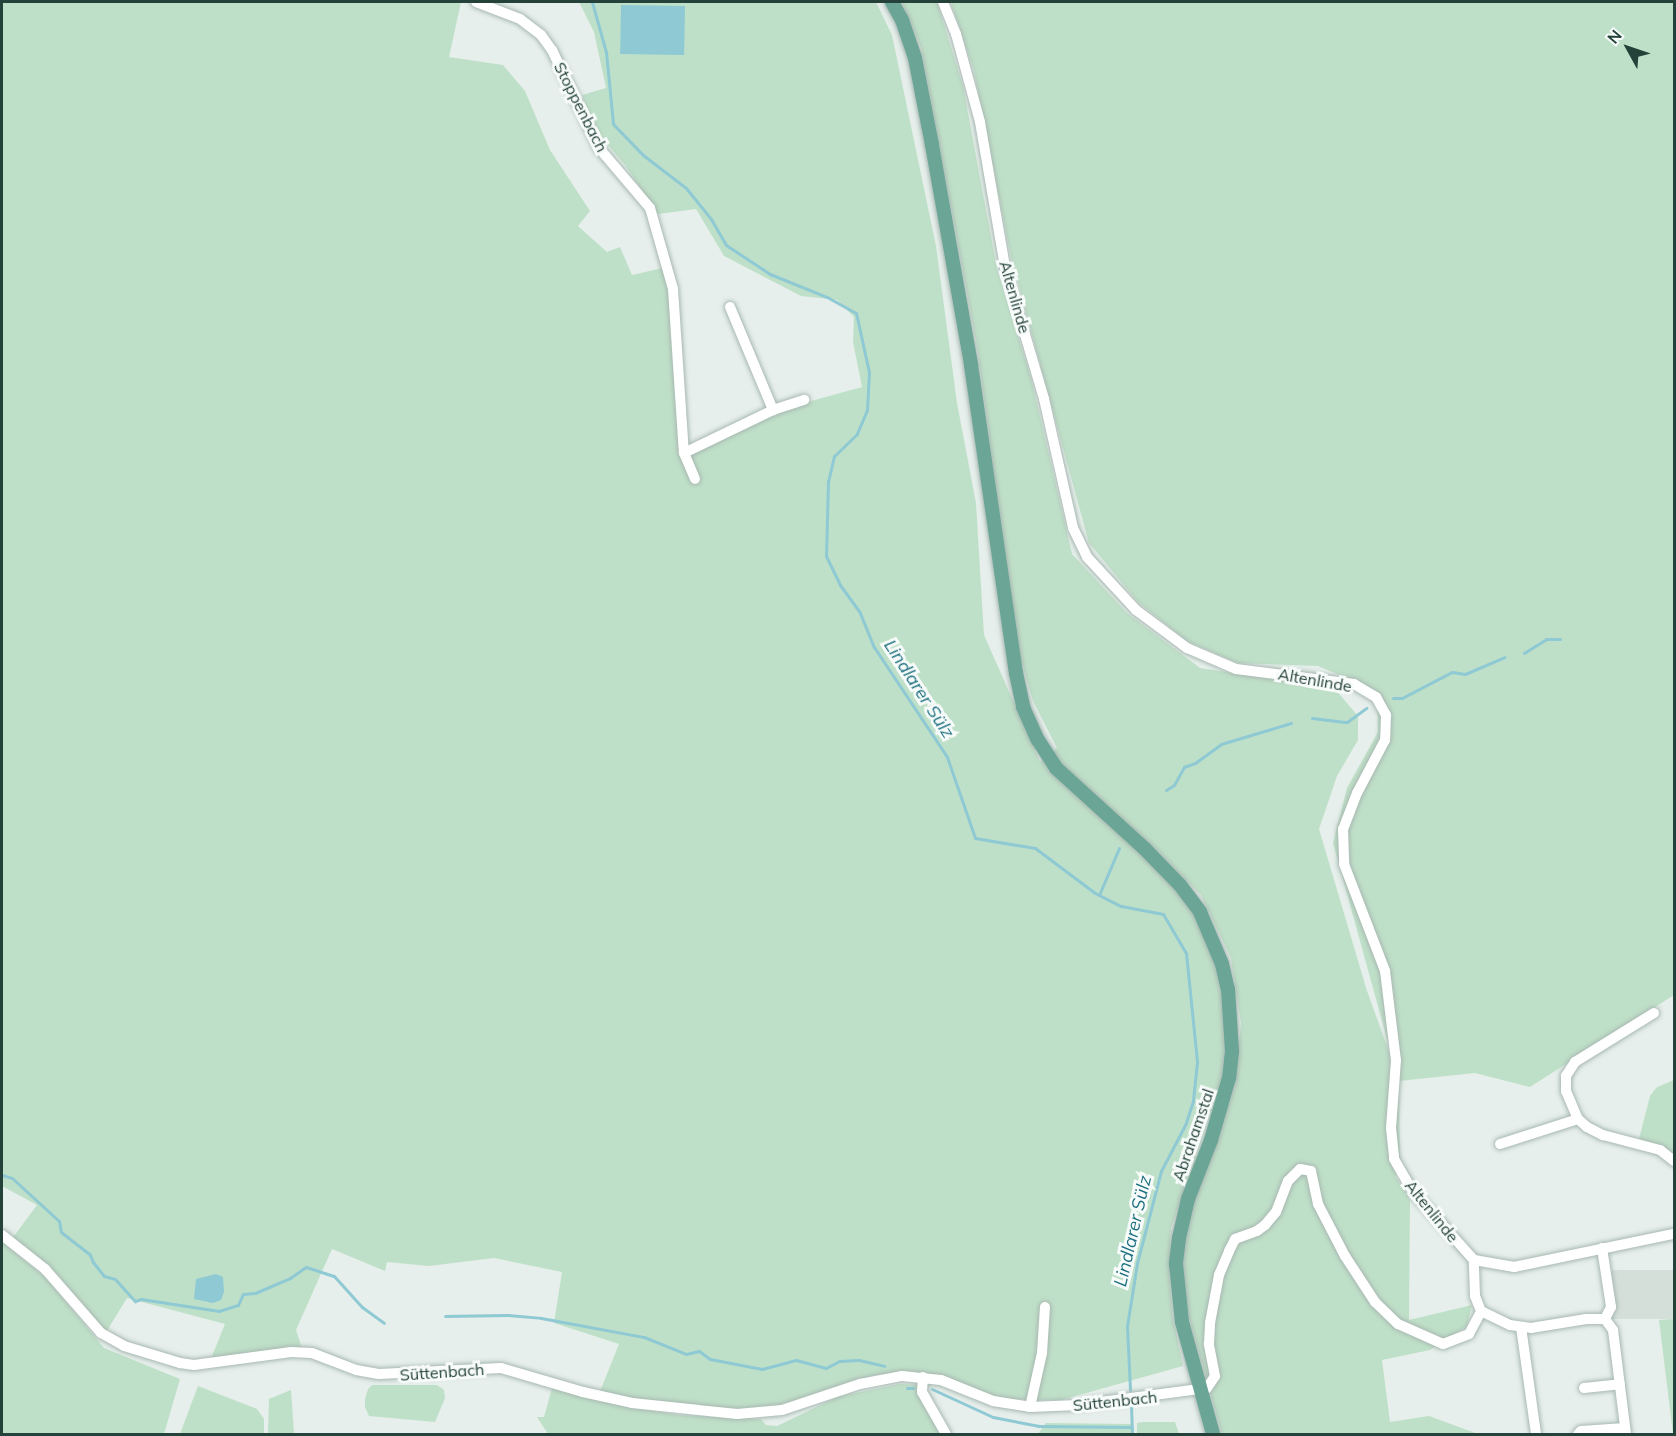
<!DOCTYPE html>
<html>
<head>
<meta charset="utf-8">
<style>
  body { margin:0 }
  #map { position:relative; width:1676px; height:1436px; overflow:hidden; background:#e6efeb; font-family:Mulish,sans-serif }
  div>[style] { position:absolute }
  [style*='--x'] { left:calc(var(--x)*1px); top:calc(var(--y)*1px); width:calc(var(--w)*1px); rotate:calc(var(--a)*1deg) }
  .built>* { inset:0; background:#d4dfda; transform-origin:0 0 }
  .green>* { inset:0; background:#bfe0c8 }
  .water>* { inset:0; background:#8ec9d4; transform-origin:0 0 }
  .stream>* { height:3px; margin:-1.5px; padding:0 1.5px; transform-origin:1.5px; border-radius:1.5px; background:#8ec9d4 }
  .roads { filter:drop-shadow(0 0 2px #a8b8b2) drop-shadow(0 0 2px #a8b8b2) }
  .minor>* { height:10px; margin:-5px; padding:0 5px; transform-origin:5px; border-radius:5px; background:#fff }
  .major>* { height:14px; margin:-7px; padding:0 7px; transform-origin:7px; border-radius:7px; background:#6aa596 }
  span { translate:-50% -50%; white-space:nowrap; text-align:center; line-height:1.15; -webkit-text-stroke:6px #f7fbf9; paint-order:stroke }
  .street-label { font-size:16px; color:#24423a }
  .water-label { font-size:18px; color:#1c6f80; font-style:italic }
  .frame { position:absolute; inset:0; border:3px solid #24423a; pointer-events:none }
  .north { position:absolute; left:1598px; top:18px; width:60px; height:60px; -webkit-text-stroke:4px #f7fbf9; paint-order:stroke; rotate:310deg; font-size:16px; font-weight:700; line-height:24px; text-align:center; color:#24423a }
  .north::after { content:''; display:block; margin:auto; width:21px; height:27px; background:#24423a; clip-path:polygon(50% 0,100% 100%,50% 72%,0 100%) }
</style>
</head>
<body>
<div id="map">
  <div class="built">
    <i style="left:1674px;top:1270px;width:49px;height:64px;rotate:90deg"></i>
  </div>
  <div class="green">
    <i style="clip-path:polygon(2px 2px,461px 2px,449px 57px,503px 65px,525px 91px,550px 150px,590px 211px,578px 226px,607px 252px,620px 247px,632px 275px,667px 267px,684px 451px,760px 415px,862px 387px,853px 342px,854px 317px,837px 300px,801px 296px,724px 256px,696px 209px,658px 214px,625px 165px,596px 131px,582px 95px,606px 88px,594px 32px,579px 2px,876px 2px,892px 35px,936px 246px,957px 403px,976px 503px,984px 635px,1040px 762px,1057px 748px,1033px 701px,1017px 645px,977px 345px,921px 47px,902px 2px,937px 2px,963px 86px,997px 269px,1031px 378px,1072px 554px,1127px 613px,1200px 668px,1266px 678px,1329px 682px,1358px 716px,1358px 740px,1337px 776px,1319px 829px,1367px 991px,1395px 1068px,1333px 843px,1347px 788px,1378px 732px,1377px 691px,1318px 666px,1238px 663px,1187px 641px,1138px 602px,1089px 543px,1011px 257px,974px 71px,951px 2px,1674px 2px,1674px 995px,1530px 1087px,1475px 1073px,1399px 1081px,1400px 1166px,1395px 1176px,1410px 1200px,1409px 1320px,1472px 1305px,1467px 1326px,1430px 1350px,1382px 1360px,1390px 1422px,1429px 1416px,1478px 1434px,1222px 1434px,1188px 1314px,1182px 1262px,1191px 1211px,1235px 1087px,1241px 1023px,1231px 958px,1201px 895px,1155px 848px,1145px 856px,1190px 906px,1206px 939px,1221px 984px,1226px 1035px,1222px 1080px,1171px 1228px,1169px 1275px,1173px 1319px,1183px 1366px,1061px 1400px,1001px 1399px,911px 1372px,876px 1375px,803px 1400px,736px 1414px,599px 1394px,619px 1344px,554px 1323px,562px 1272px,494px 1258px,429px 1266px,387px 1262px,385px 1271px,332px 1249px,296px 1330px,303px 1351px,210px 1361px,225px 1324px,127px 1298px,105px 1334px,11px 1240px,37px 1205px,2px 1186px)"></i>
    <i style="clip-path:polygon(1674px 1080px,1674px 1156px,1639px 1139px,1650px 1096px,1657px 1087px)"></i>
    <i style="clip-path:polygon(2px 1242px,46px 1278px,104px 1348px,180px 1379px,164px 1434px,2px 1434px)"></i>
    <i style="clip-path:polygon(1674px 1319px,1674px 1434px,1673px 1434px,1659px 1320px)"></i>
    <i style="clip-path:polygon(899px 1384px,918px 1385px,943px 1434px,548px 1434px,537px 1417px,544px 1417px,552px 1388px,630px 1407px,677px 1415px,761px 1419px,766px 1425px,777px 1426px,837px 1397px)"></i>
    <i style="clip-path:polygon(372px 1385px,437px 1385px,444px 1390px,445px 1398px,435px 1422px,369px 1416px,365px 1407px,365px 1399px,368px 1389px)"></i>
    <i style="clip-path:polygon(198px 1386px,257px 1409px,264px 1419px,264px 1434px,180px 1434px)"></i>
    <i style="clip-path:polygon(291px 1390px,294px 1434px,268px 1434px,269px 1399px)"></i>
    <i style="clip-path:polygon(1143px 1422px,1175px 1422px,1179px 1434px,1137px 1434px,1137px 1423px)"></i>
    <i style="clip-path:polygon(1046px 1423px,1131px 1424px,1131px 1434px,1038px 1434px)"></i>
  </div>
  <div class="water">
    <i style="left:685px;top:6px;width:49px;height:64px;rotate:91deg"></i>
    <i style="clip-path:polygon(216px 1274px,223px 1277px,224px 1292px,221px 1300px,213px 1303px,194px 1299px,196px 1279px)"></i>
  </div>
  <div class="stream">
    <i style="--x:592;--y:2;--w:52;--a:74.4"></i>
    <i style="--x:606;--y:52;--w:72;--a:84.4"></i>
    <i style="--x:613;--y:124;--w:43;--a:45.9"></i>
    <i style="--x:643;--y:155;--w:54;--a:37.5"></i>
    <i style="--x:686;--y:188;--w:40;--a:51"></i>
    <i style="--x:711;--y:219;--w:30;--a:60"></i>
    <i style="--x:726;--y:245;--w:53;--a:33.4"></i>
    <i style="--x:770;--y:274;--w:61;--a:22"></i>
    <i style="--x:827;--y:297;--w:33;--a:29"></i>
    <i style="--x:856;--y:313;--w:60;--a:77.6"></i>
    <i style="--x:869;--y:372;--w:38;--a:93"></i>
    <i style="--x:867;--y:410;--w:26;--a:113"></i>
    <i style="--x:857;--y:434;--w:32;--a:136"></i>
    <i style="--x:834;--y:456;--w:26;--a:103"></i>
    <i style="--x:828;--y:481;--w:75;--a:91.5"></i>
    <i style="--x:826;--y:556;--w:32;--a:64"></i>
    <i style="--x:840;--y:585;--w:34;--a:54"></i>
    <i style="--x:860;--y:613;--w:37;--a:68"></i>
    <i style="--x:874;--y:647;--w:132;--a:56.4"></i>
    <i style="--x:947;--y:757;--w:86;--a:70.9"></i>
    <i style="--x:975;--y:838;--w:61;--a:9.5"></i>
    <i style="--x:1035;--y:848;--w:75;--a:36.9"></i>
    <i style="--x:1095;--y:893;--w:29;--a:27"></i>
    <i style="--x:1121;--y:906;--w:43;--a:10.8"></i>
    <i style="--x:1163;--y:914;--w:45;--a:59.5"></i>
    <i style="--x:1186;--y:953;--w:110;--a:84.2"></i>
    <i style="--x:1197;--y:1062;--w:39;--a:96"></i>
    <i style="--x:1193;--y:1101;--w:25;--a:108"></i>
    <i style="--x:1185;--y:1125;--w:52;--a:117.6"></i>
    <i style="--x:1161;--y:1171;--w:95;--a:104.6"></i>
    <i style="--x:1137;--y:1263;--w:64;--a:99"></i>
    <i style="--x:1127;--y:1326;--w:64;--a:87.3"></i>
    <i style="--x:1524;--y:653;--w:26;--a:-32"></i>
    <i style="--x:1546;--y:639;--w:14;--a:0"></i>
    <i style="--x:1393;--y:698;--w:9;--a:0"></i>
    <i style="--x:1402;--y:698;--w:56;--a:-27.5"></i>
    <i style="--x:1452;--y:672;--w:13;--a:9"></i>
    <i style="--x:1465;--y:674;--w:43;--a:-23"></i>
    <i style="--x:1312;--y:718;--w:35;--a:7"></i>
    <i style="--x:1347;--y:722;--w:24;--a:-36"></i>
    <i style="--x:1166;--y:790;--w:9;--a:-32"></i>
    <i style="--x:1174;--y:785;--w:21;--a:-61"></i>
    <i style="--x:1184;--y:767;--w:12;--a:-20"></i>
    <i style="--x:1195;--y:763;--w:32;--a:-36"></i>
    <i style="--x:1221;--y:744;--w:73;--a:-16.7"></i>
    <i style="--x:1099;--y:895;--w:51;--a:-66.9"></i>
    <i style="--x:2;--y:1175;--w:10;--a:17"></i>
    <i style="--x:12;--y:1178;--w:64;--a:42.5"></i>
    <i style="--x:59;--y:1221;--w:11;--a:80"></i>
    <i style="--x:61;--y:1232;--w:37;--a:38"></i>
    <i style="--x:90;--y:1255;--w:8;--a:67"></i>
    <i style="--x:93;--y:1262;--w:18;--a:52"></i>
    <i style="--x:104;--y:1276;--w:11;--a:15"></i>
    <i style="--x:115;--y:1279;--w:30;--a:48"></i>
    <i style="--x:135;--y:1301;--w:6;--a:-18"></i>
    <i style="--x:141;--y:1299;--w:79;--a:8.7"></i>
    <i style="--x:219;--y:1311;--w:20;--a:-18"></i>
    <i style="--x:238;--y:1305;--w:12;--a:-66"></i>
    <i style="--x:243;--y:1294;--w:12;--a:-5"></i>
    <i style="--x:255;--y:1293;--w:38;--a:-23"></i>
    <i style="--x:290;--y:1278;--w:19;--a:-35"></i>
    <i style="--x:306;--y:1267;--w:29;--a:18"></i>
    <i style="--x:334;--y:1276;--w:42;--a:47.9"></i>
    <i style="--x:362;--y:1307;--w:27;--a:36"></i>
    <i style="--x:445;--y:1316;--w:63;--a:-0.9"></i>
    <i style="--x:508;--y:1315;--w:33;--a:5"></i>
    <i style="--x:541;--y:1318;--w:105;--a:10.5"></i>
    <i style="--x:644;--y:1337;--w:45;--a:22"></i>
    <i style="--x:686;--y:1354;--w:13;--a:-13"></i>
    <i style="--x:699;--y:1351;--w:14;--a:36"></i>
    <i style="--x:710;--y:1359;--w:53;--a:10.9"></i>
    <i style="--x:762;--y:1369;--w:35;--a:-15"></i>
    <i style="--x:796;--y:1360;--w:31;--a:15"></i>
    <i style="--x:826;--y:1368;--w:15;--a:-28"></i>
    <i style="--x:839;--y:1361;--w:20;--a:-3"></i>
    <i style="--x:859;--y:1360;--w:26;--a:13"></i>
    <i style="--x:907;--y:1388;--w:6;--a:0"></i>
    <i style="--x:932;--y:1389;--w:67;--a:24.7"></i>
    <i style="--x:993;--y:1417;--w:47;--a:11.1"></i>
    <i style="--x:1039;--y:1426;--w:93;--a:0.6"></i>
    <i style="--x:1131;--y:1405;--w:29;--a:88"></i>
  </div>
  <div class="roads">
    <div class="minor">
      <i style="--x:476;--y:2;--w:47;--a:21.1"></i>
      <i style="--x:520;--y:19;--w:26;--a:37"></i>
      <i style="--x:541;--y:35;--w:19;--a:54"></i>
      <i style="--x:552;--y:50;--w:109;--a:64.4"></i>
      <i style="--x:599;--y:148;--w:79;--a:49.6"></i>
      <i style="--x:650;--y:208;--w:84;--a:74.1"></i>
      <i style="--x:673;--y:289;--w:164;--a:86.2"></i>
      <i style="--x:684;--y:453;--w:28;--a:67"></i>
      <i style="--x:943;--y:2;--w:35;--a:68"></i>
      <i style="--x:956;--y:34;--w:91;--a:74.7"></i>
      <i style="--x:980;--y:122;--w:147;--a:80.2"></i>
      <i style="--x:1005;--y:267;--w:138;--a:73.5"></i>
      <i style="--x:1044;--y:399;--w:132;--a:77.3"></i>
      <i style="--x:1073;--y:528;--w:32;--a:64"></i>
      <i style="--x:1087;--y:557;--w:72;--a:47.2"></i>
      <i style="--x:1136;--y:610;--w:64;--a:36.7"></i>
      <i style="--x:1187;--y:648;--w:53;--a:23.2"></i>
      <i style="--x:1236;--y:669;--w:119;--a:7.2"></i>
      <i style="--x:1354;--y:684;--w:26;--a:31"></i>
      <i style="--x:1376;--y:697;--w:21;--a:61"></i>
      <i style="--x:1386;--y:715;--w:25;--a:92"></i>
      <i style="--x:1385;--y:740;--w:60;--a:117.8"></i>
      <i style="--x:1357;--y:793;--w:39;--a:111"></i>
      <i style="--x:1343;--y:829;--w:35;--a:88"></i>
      <i style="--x:1344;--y:864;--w:115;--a:69"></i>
      <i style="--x:1385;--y:971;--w:90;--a:83"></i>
      <i style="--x:1396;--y:1060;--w:68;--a:94.2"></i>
      <i style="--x:1391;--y:1128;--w:31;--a:84"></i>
      <i style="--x:1394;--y:1159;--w:39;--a:60"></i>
      <i style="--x:1414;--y:1193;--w:90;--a:48.2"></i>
      <i style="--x:1474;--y:1260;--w:41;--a:9.9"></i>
      <i style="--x:1514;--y:1267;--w:163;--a:-11.7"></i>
      <i style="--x:730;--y:307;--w:112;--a:67.3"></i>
      <i style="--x:684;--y:453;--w:99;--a:-25.8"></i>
      <i style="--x:773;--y:410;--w:33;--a:-18"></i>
      <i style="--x:1654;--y:1013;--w:93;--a:148.2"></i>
      <i style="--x:1575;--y:1062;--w:17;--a:123"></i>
      <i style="--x:1566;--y:1076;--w:15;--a:90"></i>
      <i style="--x:1566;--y:1091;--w:30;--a:67"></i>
      <i style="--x:1578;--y:1119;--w:12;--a:42"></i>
      <i style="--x:1587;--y:1127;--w:18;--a:27"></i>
      <i style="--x:1603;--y:1135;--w:59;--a:14.7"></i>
      <i style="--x:1660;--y:1150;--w:18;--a:38"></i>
      <i style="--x:1500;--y:1144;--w:82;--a:-17.8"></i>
      <i style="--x:2;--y:1235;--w:55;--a:38.3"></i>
      <i style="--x:45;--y:1269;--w:85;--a:48.8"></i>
      <i style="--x:101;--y:1333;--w:26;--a:29"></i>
      <i style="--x:124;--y:1346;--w:59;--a:16.9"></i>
      <i style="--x:180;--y:1363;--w:14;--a:8"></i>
      <i style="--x:194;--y:1365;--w:98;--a:-7.6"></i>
      <i style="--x:291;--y:1352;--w:21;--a:3"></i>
      <i style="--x:312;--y:1353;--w:47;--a:21.1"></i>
      <i style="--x:356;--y:1370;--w:23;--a:10"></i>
      <i style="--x:379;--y:1374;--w:122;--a:-2.8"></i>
      <i style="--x:501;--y:1368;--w:85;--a:16.3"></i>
      <i style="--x:583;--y:1392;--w:50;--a:12.7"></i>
      <i style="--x:632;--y:1403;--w:106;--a:6"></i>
      <i style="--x:737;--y:1414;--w:45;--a:-5.1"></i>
      <i style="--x:782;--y:1410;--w:82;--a:-18.4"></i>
      <i style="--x:860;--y:1384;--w:43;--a:-10.8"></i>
      <i style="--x:902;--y:1376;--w:39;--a:6"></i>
      <i style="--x:941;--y:1380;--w:56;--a:22"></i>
      <i style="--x:993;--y:1401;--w:37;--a:9"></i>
      <i style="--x:1030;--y:1407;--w:48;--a:-2.4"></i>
      <i style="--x:1078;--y:1405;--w:130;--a:-7.5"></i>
      <i style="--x:1207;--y:1388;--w:14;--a:-56"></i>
      <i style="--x:1215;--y:1376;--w:33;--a:-101"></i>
      <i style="--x:1209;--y:1344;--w:21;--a:-87"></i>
      <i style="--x:1210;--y:1323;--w:49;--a:-79.4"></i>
      <i style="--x:1219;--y:1275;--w:26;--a:-67"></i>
      <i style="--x:1229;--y:1251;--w:13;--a:-63"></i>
      <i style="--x:1235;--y:1239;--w:23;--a:-20"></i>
      <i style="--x:1257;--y:1231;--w:10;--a:-37"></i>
      <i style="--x:1265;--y:1225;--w:17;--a:-50"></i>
      <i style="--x:1276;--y:1212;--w:33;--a:-69"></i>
      <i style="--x:1288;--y:1181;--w:17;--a:-45"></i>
      <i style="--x:1300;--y:1169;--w:11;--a:10"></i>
      <i style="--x:1311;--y:1171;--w:34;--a:78"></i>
      <i style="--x:1318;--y:1204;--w:59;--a:62.6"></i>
      <i style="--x:1345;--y:1256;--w:55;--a:56.9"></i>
      <i style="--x:1375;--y:1302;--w:32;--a:44"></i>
      <i style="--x:1398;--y:1324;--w:49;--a:24"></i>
      <i style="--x:1443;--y:1344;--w:28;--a:-21"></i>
      <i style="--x:1469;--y:1334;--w:26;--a:-62"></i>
      <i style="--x:1481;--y:1311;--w:16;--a:-112"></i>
      <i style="--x:1475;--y:1296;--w:36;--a:-92"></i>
      <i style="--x:1602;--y:1248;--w:60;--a:81.3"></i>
      <i style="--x:1611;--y:1307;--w:13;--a:117"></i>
      <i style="--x:1481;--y:1311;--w:32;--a:26"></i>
      <i style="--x:1510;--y:1325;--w:21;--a:8"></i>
      <i style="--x:1531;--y:1328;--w:56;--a:-9.3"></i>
      <i style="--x:1586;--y:1319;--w:19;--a:0"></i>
      <i style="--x:1605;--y:1319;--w:14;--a:54"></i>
      <i style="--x:1613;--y:1330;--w:105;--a:82.9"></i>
      <i style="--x:1521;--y:1327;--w:108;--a:82"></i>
      <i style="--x:923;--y:1377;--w:15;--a:94"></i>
      <i style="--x:922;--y:1392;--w:48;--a:60.3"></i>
      <i style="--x:1584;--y:1388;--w:36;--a:-6"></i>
      <i style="--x:1030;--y:1407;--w:55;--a:-77.5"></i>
      <i style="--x:1042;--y:1353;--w:46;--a:-86.3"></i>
      <i style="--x:1578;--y:1434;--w:4;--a:-45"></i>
      <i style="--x:1581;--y:1431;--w:44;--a:-3.9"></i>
    </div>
    <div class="major">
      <i style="--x:892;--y:2;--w:21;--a:61"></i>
      <i style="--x:902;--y:20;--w:40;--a:71.1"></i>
      <i style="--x:915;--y:58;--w:89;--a:78.9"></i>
      <i style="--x:932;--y:145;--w:223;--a:79.9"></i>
      <i style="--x:971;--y:365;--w:311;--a:81.7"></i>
      <i style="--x:1016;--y:673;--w:35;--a:78"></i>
      <i style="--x:1023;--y:707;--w:36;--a:66"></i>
      <i style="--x:1038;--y:740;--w:33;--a:57"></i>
      <i style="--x:1056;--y:768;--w:120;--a:42.3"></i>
      <i style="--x:1145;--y:849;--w:50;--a:45.8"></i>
      <i style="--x:1180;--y:885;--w:34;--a:53"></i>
      <i style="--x:1200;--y:912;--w:56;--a:67.1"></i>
      <i style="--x:1222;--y:964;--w:26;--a:77"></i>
      <i style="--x:1228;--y:989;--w:62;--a:86.3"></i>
      <i style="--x:1232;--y:1051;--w:27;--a:96"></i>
      <i style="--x:1229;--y:1078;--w:65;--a:106.2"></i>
      <i style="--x:1211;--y:1140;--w:63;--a:111.3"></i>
      <i style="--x:1188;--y:1199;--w:40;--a:103"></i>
      <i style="--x:1179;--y:1238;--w:26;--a:97"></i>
      <i style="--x:1176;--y:1264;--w:58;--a:84.1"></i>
      <i style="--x:1182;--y:1322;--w:116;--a:74.5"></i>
    </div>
  </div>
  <div class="street-label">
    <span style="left:581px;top:107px;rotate:63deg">Stoppenbach</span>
    <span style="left:1015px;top:297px;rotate:74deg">Altenlinde</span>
    <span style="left:1315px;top:680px;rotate:10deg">Altenlinde</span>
    <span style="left:1193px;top:1135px;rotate:-71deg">Abrahamstal</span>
    <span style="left:1432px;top:1211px;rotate:51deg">Altenlinde</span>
    <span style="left:442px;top:1372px;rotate:-4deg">Süttenbach</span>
    <span style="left:1115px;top:1401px;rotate:-6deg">Süttenbach</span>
  </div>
  <div class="water-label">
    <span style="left:919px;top:689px;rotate:57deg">Lindlarer Sülz</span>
    <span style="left:1133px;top:1231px;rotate:-77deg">Lindlarer Sülz</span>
  </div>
  <div class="frame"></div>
  <div class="north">N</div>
</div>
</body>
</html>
